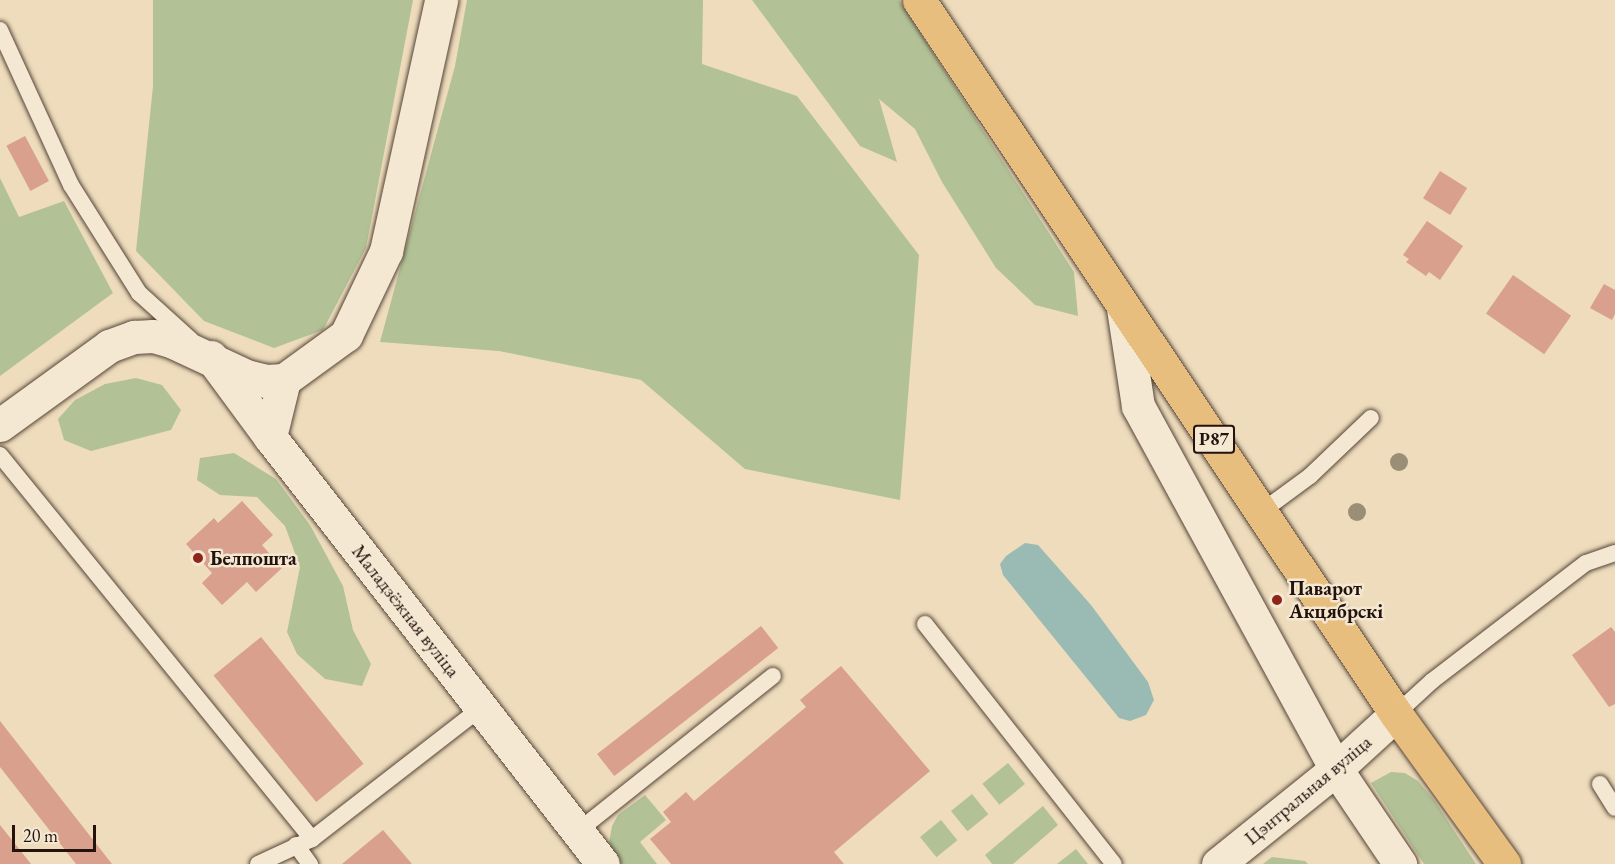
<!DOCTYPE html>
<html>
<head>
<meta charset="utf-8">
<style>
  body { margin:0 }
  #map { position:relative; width:1615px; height:864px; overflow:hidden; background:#eedcbc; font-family:"EB Garamond",serif }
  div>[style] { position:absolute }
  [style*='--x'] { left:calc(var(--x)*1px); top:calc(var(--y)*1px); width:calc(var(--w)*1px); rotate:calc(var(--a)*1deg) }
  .green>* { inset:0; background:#b2c296; transform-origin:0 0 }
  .water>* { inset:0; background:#99bbb3 }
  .building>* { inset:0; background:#d8a08d; transform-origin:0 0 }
  .roads { filter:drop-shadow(0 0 2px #564539) drop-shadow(0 0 2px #564539) }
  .lane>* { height:16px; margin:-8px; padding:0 8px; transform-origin:8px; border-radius:8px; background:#f4e8d3 }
  .street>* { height:33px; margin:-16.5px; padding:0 16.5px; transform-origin:16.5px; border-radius:16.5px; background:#f4e8d3 }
  .secondary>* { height:33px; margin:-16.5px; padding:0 16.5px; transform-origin:16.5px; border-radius:16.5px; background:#f4e8d3 }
  .primary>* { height:33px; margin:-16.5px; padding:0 16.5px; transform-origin:16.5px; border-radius:16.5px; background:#e7be7e }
  .trees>* { width:18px; height:18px; margin:-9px; border-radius:50%; background:#9a8f76 }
  .dots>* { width:16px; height:16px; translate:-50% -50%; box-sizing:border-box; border:3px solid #f4e8d3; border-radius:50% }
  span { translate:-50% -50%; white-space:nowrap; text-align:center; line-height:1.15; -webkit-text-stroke:5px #f4e8d3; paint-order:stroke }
  .shield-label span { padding:2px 4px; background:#f4e8d3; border:2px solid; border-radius:4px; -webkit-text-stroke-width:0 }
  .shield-label { font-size:18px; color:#24130d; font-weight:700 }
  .poi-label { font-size:20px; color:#24130d; font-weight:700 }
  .left { translate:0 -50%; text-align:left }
  .street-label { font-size:20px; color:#24130d }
  .scale { position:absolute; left:12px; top:825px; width:84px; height:27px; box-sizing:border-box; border:3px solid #24130d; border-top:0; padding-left:8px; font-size:18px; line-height:21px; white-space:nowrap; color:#24130d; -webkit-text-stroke:4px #f4e8d3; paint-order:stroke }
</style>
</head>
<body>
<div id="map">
  <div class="green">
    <i style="clip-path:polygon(153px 0,413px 0,366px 248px,323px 330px,274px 348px,204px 321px,136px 251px,153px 86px)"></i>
    <i style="clip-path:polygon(467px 0,703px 0,702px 64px,797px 96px,919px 255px,900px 500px,745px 469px,641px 380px,499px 351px,380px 342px,455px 66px)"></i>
    <i style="clip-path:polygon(752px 0,899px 0,1074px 272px,1078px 316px,1035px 305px,996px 268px,942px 182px,915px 129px,879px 99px,897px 162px,860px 146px)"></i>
    <i style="clip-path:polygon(0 178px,19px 217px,64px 201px,113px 293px,0 376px)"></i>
    <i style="clip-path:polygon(136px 378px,162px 385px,181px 410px,171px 430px,91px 451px,64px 440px,58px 419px,75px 400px,105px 384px)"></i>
    <i style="clip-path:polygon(234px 453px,276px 479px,310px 525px,343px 586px,353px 630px,371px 664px,362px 686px,325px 679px,297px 654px,287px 632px,300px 567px,285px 526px,257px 497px,220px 495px,197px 480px,200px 458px)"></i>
    <i style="left:1008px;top:763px;width:27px;height:33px;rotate:51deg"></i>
    <i style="clip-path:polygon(1391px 772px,1405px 773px,1418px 781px,1434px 800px,1476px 864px,1424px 864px,1371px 783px)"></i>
    <i style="left:972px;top:794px;width:26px;height:27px;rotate:51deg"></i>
    <i style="clip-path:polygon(645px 795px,666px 820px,640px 842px,657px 864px,621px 864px,613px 853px,609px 843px,612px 826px,618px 815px)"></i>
    <i style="clip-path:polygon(1043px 806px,1058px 825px,1013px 864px,992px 864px,985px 855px)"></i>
    <i style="left:941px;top:820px;width:26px;height:27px;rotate:51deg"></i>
    <i style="clip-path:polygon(1076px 849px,1088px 864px,1057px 864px)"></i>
    <i style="clip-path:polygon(1272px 857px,1305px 861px,1308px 864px,1263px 864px)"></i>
  </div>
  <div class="water">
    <i style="clip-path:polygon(1025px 543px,1038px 545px,1091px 605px,1148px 682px,1154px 700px,1146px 715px,1130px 721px,1119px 718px,1003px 575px,1000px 564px,1006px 556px)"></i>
  </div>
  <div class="building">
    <i style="left:25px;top:136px;width:51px;height:21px;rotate:62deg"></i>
    <i style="left:1440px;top:171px;width:32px;height:32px;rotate:32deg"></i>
    <i style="clip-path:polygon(1427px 221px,1463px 246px,1440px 280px,1429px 272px,1426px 276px,1406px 262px,1409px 259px,1403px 255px)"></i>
    <i style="left:1513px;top:275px;width:71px;height:47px;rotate:35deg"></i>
    <i style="clip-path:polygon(1604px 284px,1615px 290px,1615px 314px,1612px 320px,1590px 308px)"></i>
    <i style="clip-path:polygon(242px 501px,273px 535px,262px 545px,282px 568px,256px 592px,247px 582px,222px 605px,202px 583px,212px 573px,186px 544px,214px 518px,218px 523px)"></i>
    <i style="left:761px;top:626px;width:28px;height:208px;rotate:52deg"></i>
    <i style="clip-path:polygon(1611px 627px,1615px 632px,1615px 704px,1609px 707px,1572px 655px)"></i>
    <i style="left:261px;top:637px;width:163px;height:61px;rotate:51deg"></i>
    <i style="clip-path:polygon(841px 666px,930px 771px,834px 852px,844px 864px,671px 864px,650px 839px,671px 822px,663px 812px,686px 792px,694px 801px,806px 707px,800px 700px)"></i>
    <i style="clip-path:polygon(0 721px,112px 864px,76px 864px,0 767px)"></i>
    <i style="clip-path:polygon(0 825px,31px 864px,0 864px)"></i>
    <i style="clip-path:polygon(383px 830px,412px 864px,342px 864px)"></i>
  </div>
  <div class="roads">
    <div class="lane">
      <i style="--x:0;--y:30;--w:170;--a:65.4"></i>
      <i style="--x:71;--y:185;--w:128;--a:57.8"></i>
      <i style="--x:139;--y:293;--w:70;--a:42.1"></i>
      <i style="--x:0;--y:455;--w:495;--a:50.9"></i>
      <i style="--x:1261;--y:512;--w:61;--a:-36.3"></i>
      <i style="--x:1310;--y:476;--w:84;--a:-43.6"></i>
      <i style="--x:925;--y:624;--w:305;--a:51.8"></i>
      <i style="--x:1396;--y:714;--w:49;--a:-42.5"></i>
      <i style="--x:1432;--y:681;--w:194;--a:-37.5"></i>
      <i style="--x:1586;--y:563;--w:31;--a:-19"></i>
      <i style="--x:1600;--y:784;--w:28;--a:58"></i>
      <i style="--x:578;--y:831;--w:249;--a:-38.5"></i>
      <i style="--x:296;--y:845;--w:24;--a:54"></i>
      <i style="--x:258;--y:864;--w:60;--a:-24.8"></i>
      <i style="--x:312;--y:839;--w:215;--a:-37.8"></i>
    </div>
    <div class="street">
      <i style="--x:1123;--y:308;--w:99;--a:81.3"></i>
      <i style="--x:1138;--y:406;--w:413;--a:61.4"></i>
      <i style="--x:1336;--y:769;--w:115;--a:56"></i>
      <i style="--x:211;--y:357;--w:99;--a:53.6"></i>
      <i style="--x:270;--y:437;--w:541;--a:52.05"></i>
      <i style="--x:270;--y:437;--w:59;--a:-76.2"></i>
      <i style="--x:1218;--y:864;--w:151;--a:-38.8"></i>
      <i style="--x:1336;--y:769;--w:81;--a:-42.5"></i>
    </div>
    <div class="secondary">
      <i style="--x:0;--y:425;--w:135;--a:-35.9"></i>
      <i style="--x:109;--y:346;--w:27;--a:-20"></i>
      <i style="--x:134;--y:337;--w:19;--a:-3"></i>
      <i style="--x:153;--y:336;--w:19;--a:16"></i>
      <i style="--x:171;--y:341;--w:83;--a:25"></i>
      <i style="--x:246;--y:376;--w:21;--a:14"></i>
      <i style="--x:266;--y:381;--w:18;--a:-3"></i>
      <i style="--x:284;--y:380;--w:77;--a:-36"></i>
      <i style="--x:346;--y:335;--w:93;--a:-64.5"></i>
      <i style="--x:386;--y:251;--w:257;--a:-77.6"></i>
    </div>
    <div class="primary">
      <i style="--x:919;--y:0;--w:859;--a:56.25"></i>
      <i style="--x:1396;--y:714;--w:185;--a:54.2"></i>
    </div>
  </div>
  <div class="trees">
    <i style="left:1399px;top:462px"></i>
    <i style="left:1357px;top:512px"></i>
  </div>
  <div class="dots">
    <i style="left:198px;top:558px;background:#8f2418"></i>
    <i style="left:1277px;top:600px;background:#8f2418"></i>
  </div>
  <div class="shield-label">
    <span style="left:1214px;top:439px">Р87</span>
  </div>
  <div class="poi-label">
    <span class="left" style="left:210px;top:558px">Белпошта</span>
    <span class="left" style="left:1289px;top:600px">Паварот<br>Акцябрскі</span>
  </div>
  <div class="street-label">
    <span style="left:406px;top:611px;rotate:52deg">Маладзёжная вуліца</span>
    <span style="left:1308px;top:790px;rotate:-40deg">Цэнтральная вуліца</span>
  </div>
  <div class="scale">20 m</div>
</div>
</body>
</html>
